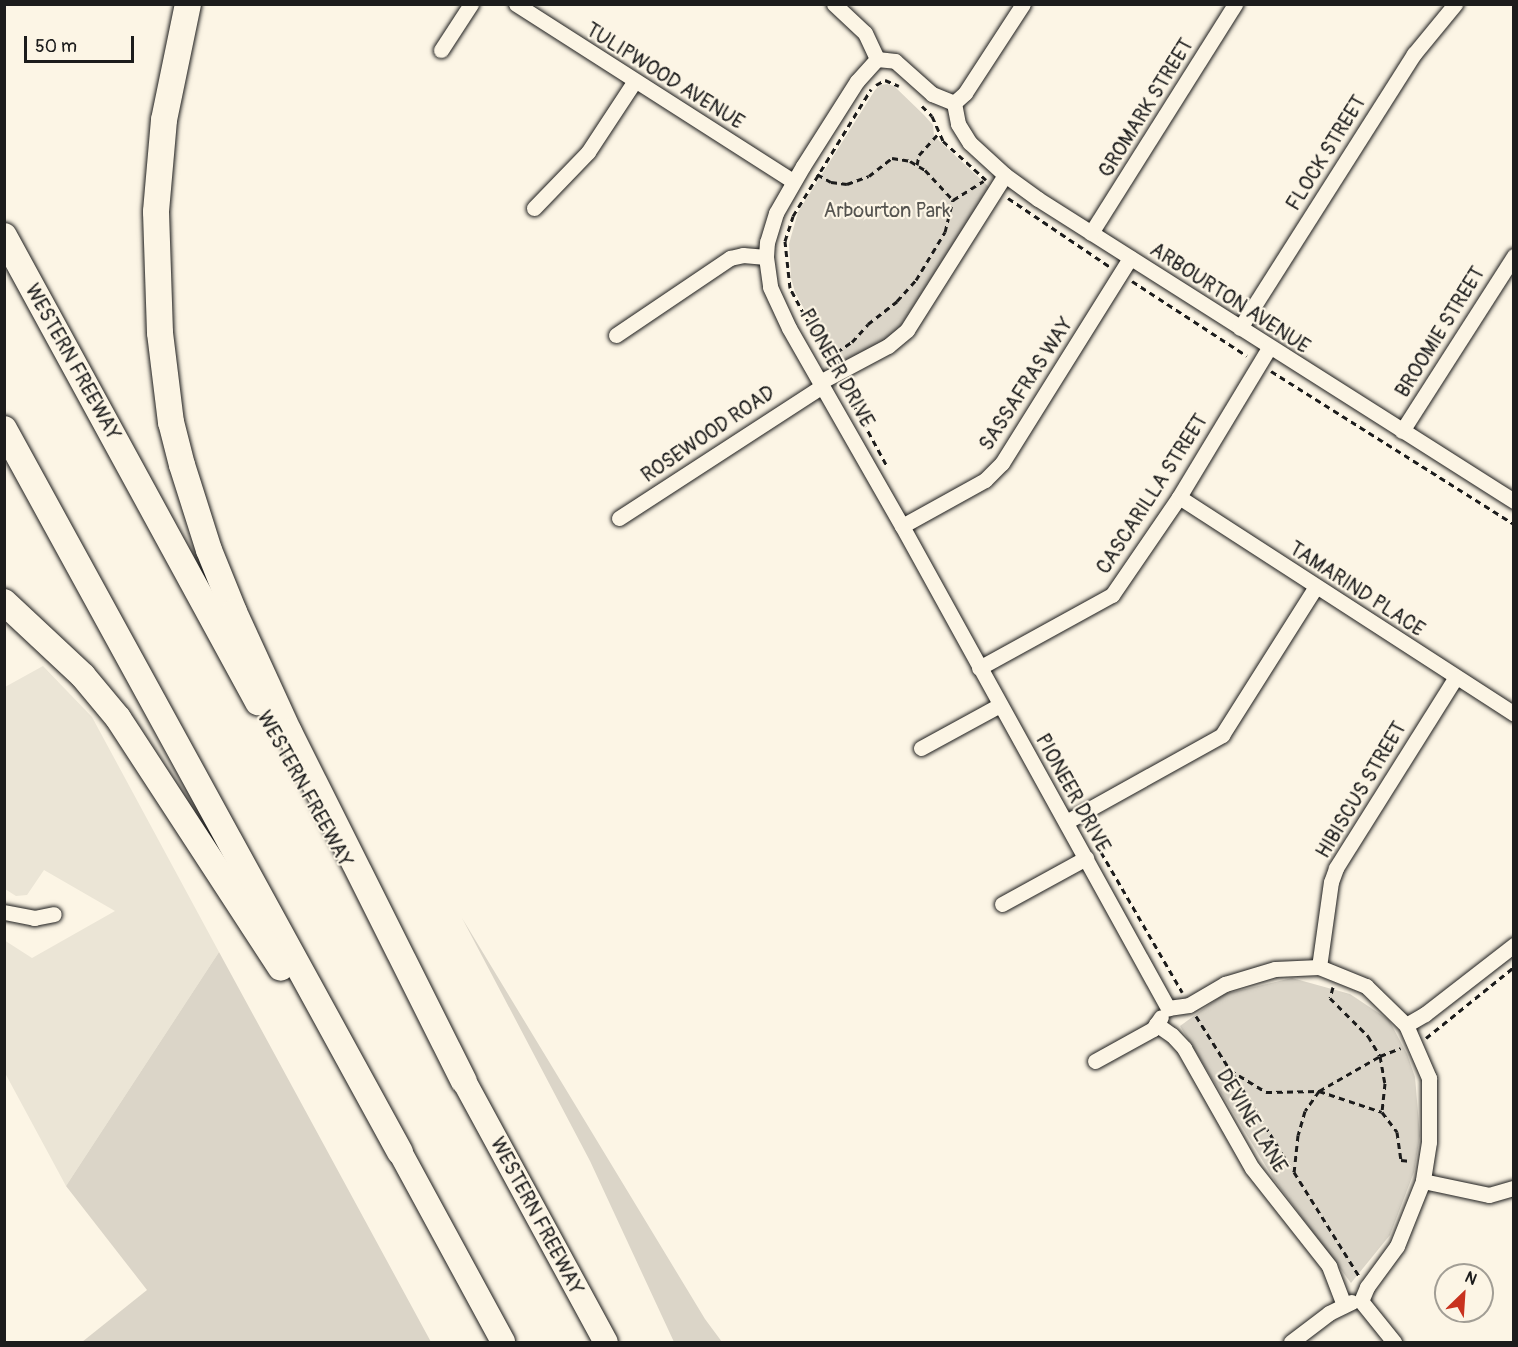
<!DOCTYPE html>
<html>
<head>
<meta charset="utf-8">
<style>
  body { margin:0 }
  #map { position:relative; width:1518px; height:1347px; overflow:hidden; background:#fcf5e5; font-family:Pangolin,sans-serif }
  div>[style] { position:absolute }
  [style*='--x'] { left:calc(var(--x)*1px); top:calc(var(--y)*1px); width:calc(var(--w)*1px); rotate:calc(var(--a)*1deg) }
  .built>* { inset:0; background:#ebe5d6 }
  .green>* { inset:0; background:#dbd5c8 }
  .path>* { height:3px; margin-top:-1.5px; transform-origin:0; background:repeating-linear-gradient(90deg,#1c1c1c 0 6px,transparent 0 10.5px) }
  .roads { filter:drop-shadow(0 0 2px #1c1c1c) drop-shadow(0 0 2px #1c1c1c) }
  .minor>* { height:15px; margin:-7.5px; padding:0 7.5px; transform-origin:7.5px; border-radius:7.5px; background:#fcf5e5 }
  .trunk>* { height:24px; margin:-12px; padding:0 12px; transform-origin:12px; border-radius:12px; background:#fcf5e5 }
  .motorway>* { height:26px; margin:-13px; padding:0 13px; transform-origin:13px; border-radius:13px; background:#fcf5e5 }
  span { translate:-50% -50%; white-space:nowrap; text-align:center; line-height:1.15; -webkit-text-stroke:4.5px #fcf5e5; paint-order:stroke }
  .street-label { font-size:20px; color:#1c1c1c }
  .park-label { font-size:20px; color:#555450 }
  .frame { position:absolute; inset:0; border:6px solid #1c1c1c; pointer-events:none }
  .north { position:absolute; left:1434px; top:1263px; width:60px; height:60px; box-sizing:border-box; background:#fcf5e5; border:2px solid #a29e95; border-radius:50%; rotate:25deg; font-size:16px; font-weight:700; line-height:24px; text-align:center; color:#1c1c1c }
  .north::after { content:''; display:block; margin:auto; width:21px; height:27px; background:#c8321e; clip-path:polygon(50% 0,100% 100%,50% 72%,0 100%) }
  .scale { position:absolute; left:24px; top:36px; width:110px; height:27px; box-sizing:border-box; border:3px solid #1c1c1c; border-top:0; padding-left:8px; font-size:18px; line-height:21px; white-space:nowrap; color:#1c1c1c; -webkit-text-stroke:4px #fcf5e5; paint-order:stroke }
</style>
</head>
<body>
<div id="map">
  <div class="built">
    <i style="clip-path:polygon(43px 666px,92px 717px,219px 952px,66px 1186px,5px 1073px,4px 940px,32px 958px,115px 911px,44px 870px,27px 895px,16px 896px,5px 889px,5px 687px)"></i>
  </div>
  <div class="green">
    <i style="clip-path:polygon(887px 84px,894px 86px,924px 115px,933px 125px,934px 136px,989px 187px,897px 332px,884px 342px,836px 368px,795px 292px,791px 278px,789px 244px,798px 212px,875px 90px,880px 85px)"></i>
    <i style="clip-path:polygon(462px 918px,705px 1319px,722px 1342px,674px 1342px,590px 1161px)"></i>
    <i style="clip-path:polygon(219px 952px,324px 1145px,431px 1342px,82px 1342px,147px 1290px,66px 1186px)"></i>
    <i style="clip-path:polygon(1292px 978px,1350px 994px,1389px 1020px,1407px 1054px,1415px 1077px,1420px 1136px,1414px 1172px,1390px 1235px,1351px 1283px,1275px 1181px,1180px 1026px,1224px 994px)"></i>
  </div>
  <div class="path">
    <i style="--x:876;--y:85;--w:10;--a:-29"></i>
    <i style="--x:885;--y:80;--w:15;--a:23"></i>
    <i style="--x:922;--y:106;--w:14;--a:45"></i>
    <i style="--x:932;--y:116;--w:27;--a:66"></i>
    <i style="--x:943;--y:141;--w:58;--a:42.2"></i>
    <i style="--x:917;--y:165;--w:10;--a:-79"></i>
    <i style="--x:919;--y:155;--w:30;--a:-48"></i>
    <i style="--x:817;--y:174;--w:16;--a:30"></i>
    <i style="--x:831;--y:182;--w:16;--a:7"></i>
    <i style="--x:847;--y:184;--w:23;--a:-20"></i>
    <i style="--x:869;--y:176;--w:29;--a:-38"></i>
    <i style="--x:892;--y:158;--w:18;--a:9"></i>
    <i style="--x:910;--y:161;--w:17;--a:31"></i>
    <i style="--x:925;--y:170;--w:41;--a:47"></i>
    <i style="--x:953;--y:200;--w:36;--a:-32"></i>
    <i style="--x:1008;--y:198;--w:122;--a:34"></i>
    <i style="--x:1132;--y:281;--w:137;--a:33.1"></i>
    <i style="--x:828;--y:358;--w:29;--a:-34"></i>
    <i style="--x:852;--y:342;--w:24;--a:-48"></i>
    <i style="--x:868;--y:324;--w:37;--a:-38"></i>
    <i style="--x:897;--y:301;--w:28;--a:-48"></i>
    <i style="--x:916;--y:280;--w:56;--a:-58.9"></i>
    <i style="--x:945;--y:232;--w:33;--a:-76"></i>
    <i style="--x:829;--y:361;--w:83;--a:-118.1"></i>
    <i style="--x:790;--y:288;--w:47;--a:-96.1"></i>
    <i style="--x:785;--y:241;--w:26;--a:-72"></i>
    <i style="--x:793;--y:216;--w:149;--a:-58.4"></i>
    <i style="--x:1271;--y:371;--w:287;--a:32.2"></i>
    <i style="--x:843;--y:385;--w:92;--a:61.5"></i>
    <i style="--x:1101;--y:852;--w:162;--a:59.9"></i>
    <i style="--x:1333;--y:987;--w:11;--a:105"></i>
    <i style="--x:1330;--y:998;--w:54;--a:45"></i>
    <i style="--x:1368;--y:1036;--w:23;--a:59"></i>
    <i style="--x:1380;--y:1056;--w:27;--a:80"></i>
    <i style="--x:1385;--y:1083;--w:29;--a:96"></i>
    <i style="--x:1196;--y:1016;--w:64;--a:57.8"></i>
    <i style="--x:1230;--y:1070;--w:42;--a:31.4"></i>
    <i style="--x:1266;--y:1092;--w:53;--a:-1.1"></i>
    <i style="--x:1319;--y:1091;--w:24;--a:125"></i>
    <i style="--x:1305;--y:1111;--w:25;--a:106"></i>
    <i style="--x:1298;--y:1135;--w:37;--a:96"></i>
    <i style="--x:1294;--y:1172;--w:123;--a:58"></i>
    <i style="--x:1426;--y:1038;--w:113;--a:-38.9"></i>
    <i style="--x:1232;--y:1072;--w:116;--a:58.4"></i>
    <i style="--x:1319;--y:1091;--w:70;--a:-29.8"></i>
    <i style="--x:1380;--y:1056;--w:22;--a:-21"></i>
    <i style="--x:1319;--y:1091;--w:66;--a:18.4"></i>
    <i style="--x:1382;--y:1112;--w:25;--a:53"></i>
    <i style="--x:1397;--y:1132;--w:28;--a:82"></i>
    <i style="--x:1401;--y:1160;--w:10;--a:6"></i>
  </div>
  <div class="roads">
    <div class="minor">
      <i style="--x:516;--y:4;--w:329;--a:32.6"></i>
      <i style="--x:834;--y:4;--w:42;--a:43.1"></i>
      <i style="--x:865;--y:33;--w:29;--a:65"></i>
      <i style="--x:441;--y:50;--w:55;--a:-56.9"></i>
      <i style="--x:877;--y:59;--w:30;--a:132"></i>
      <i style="--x:857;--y:81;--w:101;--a:122.4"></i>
      <i style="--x:803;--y:166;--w:54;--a:119.9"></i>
      <i style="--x:776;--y:213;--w:30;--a:107"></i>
      <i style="--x:767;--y:242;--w:15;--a:94"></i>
      <i style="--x:766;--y:257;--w:30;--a:82"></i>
      <i style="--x:770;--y:287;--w:45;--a:65.1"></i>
      <i style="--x:789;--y:328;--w:228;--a:60.3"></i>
      <i style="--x:902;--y:526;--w:551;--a:61.11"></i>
      <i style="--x:1168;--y:1008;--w:21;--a:-8"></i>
      <i style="--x:1189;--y:1005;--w:42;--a:-30.3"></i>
      <i style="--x:1225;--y:984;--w:52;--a:-16.7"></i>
      <i style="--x:1275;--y:969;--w:44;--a:-2.6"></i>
      <i style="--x:1319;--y:967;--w:51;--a:22"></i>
      <i style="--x:1366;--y:986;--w:56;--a:44.3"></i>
      <i style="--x:1406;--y:1025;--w:58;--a:66.5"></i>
      <i style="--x:1429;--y:1078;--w:64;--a:90"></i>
      <i style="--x:1429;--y:1142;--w:39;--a:99"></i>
      <i style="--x:1423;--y:1181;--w:70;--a:111.8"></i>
      <i style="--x:1397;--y:1246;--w:51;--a:126.2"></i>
      <i style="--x:1367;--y:1287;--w:15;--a:113"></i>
      <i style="--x:1361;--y:1301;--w:53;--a:51.2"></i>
      <i style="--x:877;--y:59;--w:18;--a:6"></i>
      <i style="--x:895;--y:61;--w:50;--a:41.7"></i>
      <i style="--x:932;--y:94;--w:24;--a:22"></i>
      <i style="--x:954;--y:103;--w:21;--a:79"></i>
      <i style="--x:958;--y:124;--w:22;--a:58"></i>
      <i style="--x:970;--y:143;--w:47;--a:42.4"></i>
      <i style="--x:1005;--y:175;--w:41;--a:36"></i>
      <i style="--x:1038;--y:199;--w:564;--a:32.39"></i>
      <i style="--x:954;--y:103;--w:15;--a:-42"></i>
      <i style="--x:965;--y:93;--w:106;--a:-56.9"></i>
      <i style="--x:534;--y:208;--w:78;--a:-46"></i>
      <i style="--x:588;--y:152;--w:84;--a:-56.7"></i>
      <i style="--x:1091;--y:233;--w:271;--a:-57.8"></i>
      <i style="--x:1240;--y:328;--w:325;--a:-57.6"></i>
      <i style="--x:1414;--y:54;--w:65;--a:-50.6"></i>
      <i style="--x:616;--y:335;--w:138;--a:-34"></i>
      <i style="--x:730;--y:258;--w:13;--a:-13"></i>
      <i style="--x:743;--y:255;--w:23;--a:5"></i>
      <i style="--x:820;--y:382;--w:77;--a:-27.9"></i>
      <i style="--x:888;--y:346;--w:25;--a:-40"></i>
      <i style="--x:907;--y:330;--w:183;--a:-57.7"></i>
      <i style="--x:1402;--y:431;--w:208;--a:-57.4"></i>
      <i style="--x:1179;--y:497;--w:399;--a:32.9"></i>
      <i style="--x:619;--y:518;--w:242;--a:-33"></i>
      <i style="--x:902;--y:526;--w:95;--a:-29"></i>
      <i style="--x:985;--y:480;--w:24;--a:-45"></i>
      <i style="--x:1002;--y:463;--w:242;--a:-58"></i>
      <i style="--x:979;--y:668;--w:152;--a:-28.8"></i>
      <i style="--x:1112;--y:595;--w:119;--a:-55.6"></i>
      <i style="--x:1179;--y:497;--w:174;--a:-58.9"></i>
      <i style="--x:921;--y:748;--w:90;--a:-28.6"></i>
      <i style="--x:1066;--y:822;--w:179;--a:-29.1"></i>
      <i style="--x:1222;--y:735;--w:174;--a:-57.7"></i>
      <i style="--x:1002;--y:904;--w:96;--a:-28.7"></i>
      <i style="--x:4;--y:912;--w:31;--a:11"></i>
      <i style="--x:34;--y:918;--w:20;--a:-11"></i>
      <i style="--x:1319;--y:967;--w:86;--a:-82"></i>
      <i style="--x:1331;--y:882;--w:15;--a:-70"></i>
      <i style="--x:1336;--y:868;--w:224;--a:-57.9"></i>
      <i style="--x:1156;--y:1024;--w:19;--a:35"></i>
      <i style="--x:1172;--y:1035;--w:18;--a:47"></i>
      <i style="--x:1184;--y:1048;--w:138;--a:60.5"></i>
      <i style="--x:1252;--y:1168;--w:125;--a:51.8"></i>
      <i style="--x:1329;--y:1266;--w:42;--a:69"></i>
      <i style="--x:1406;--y:1025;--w:22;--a:-30"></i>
      <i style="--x:1425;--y:1014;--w:113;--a:-37.8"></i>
      <i style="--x:1095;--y:1061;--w:66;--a:-28.9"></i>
      <i style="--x:1153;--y:1029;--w:14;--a:-56"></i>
      <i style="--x:1423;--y:1181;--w:67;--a:12"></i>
      <i style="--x:1489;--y:1195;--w:26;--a:-16"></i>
      <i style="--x:1291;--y:1342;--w:48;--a:-37.3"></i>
      <i style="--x:1329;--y:1313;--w:25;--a:-26"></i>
    </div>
    <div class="trunk">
      <i style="--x:464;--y:1081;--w:297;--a:61.5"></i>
      <i style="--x:400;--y:1152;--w:216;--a:61.5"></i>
    </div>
    <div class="motorway">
      <i style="--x:188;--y:4;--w:118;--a:101.7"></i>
      <i style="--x:164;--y:120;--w:92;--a:95"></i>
      <i style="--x:156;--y:212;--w:121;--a:88.1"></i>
      <i style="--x:160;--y:333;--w:90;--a:83"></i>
      <i style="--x:171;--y:422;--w:44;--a:75.7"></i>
      <i style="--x:182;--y:465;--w:89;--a:72.4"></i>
      <i style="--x:209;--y:550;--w:67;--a:68"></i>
      <i style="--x:234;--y:612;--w:132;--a:65.4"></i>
      <i style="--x:289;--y:732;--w:390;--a:63.4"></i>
      <i style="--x:4;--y:236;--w:531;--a:61.41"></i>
      <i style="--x:4;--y:429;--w:824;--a:61.29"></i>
      <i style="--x:4;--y:602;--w:108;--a:43.1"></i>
      <i style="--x:83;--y:676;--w:55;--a:50.2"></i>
      <i style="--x:118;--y:718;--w:298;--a:56.9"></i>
    </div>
  </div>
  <div class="street-label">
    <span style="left:665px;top:76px;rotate:32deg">TULIPWOOD AVENUE</span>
    <span style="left:1146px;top:108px;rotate:-58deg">GROMARK STREET</span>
    <span style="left:1326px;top:153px;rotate:-58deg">FLOCK STREET</span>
    <span style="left:1230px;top:298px;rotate:33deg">ARBOURTON AVENUE</span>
    <span style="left:1440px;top:332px;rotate:-58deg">BROOMIE STREET</span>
    <span style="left:73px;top:362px;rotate:61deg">WESTERN FREEWAY</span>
    <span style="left:837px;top:368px;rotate:61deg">PIONEER DRIVE</span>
    <span style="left:1026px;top:384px;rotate:-57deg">SASSAFRAS WAY</span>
    <span style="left:708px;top:434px;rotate:-34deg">ROSEWOOD ROAD</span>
    <span style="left:1152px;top:494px;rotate:-57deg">CASCARILLA STREET</span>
    <span style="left:1357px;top:589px;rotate:33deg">TAMARIND PLACE</span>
    <span style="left:305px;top:789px;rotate:61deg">WESTERN FREEWAY</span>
    <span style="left:1361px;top:790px;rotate:-59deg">HIBISCUS STREET</span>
    <span style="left:1073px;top:793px;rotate:61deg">PIONEER DRIVE</span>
    <span style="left:1252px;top:1121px;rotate:59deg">DEVINE LANE</span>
    <span style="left:537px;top:1216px;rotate:62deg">WESTERN FREEWAY</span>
  </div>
  <div class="park-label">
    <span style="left:887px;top:210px">Arbourton Park</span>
  </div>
  <div class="frame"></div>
  <div class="north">N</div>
  <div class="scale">50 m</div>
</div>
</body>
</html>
